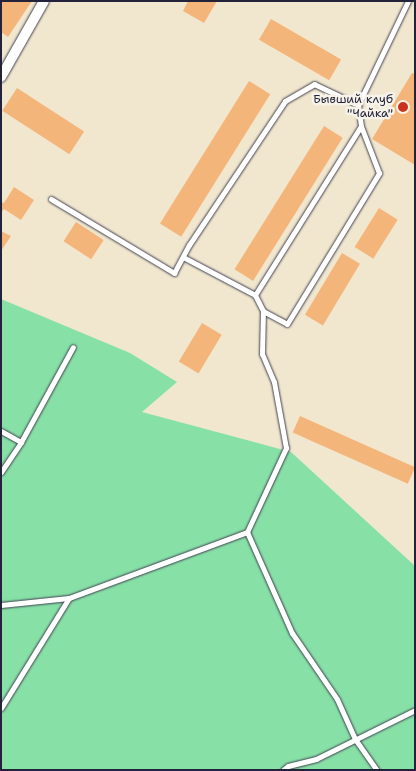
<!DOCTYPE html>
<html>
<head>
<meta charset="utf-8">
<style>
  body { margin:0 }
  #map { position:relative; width:416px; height:771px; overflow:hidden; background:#f1e7cf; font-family:"Shantell Sans",sans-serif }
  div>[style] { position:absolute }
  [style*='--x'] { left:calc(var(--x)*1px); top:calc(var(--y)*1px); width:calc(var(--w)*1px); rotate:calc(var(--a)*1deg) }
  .green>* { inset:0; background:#87e1a7 }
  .building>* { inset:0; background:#f4b57a; transform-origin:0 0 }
  .roads { filter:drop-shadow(0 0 1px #414051) drop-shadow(0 0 1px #414051) }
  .service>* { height:5px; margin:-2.5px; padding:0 2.5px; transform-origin:2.5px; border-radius:2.5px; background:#fff }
  .minor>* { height:10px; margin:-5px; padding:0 5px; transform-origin:5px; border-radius:5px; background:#fff }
  .dots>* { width:14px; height:14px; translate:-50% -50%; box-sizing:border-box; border:2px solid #f7f3e8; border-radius:50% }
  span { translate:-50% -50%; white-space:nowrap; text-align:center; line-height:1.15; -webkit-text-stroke:5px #f7f3e8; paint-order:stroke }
  .poi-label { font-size:12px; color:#22223b }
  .right { translate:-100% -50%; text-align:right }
  .frame { position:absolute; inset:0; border:2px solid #22223b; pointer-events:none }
</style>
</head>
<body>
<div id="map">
  <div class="green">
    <i style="clip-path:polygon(1px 299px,130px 353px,177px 382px,142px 412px,291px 452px,415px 566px,415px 770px,1px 770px)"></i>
  </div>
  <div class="building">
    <i style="clip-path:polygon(2px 1px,32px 1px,8px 37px,1px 32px)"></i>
    <i style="clip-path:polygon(188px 1px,217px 1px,204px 23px,183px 11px)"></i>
    <i style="left:271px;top:19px;width:81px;height:24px;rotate:30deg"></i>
    <i style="clip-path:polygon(412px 73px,415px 74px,415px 165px,372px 139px)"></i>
    <i style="left:249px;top:81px;width:25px;height:168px;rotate:32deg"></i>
    <i style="left:17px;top:88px;width:80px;height:27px;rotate:33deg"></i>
    <i style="left:324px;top:126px;width:22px;height:169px;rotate:32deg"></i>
    <i style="clip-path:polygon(14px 187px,34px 200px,21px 220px,4px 209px,1px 213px,1px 202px,4px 203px)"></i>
    <i style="left:379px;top:208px;width:22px;height:46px;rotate:32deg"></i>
    <i style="left:76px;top:222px;width:33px;height:23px;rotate:33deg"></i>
    <i style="clip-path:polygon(1px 231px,11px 236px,1px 251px)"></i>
    <i style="left:342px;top:253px;width:21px;height:72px;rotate:31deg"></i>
    <i style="left:202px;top:323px;width:23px;height:45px;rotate:31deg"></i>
    <i style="left:300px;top:416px;width:126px;height:18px;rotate:24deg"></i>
  </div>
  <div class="roads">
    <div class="service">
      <i style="--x:51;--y:199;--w:144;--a:31"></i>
      <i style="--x:174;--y:273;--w:32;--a:-62"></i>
      <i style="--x:189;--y:245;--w:173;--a:-56.3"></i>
      <i style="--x:285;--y:101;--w:34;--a:-30"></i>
      <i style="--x:314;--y:84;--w:49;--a:25.5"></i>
      <i style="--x:183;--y:257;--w:81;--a:27.8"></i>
      <i style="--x:255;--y:295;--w:18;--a:63"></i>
      <i style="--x:255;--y:295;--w:199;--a:-57.9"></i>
      <i style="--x:1;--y:431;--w:23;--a:29"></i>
      <i style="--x:1;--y:472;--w:36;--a:-56"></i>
      <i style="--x:21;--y:442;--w:108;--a:-61.3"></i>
      <i style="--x:247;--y:532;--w:111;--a:66"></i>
      <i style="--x:292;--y:633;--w:80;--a:55.7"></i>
      <i style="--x:337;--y:699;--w:44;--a:65.8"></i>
      <i style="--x:355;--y:739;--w:38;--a:55"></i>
      <i style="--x:1;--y:605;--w:68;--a:-5.9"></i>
      <i style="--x:69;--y:598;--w:190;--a:-20.3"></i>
      <i style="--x:247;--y:532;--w:93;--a:-65.1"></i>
      <i style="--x:286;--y:448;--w:67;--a:-100.3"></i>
      <i style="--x:274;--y:382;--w:30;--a:-113"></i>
      <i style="--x:262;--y:354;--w:43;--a:-88.7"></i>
      <i style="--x:263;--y:311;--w:27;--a:28"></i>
      <i style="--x:287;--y:324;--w:177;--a:-58.6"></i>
      <i style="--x:379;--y:173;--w:50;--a:-111"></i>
      <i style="--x:361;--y:126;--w:21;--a:-98"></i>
      <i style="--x:358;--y:105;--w:115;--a:-64.3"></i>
      <i style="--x:1;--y:708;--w:129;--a:-58.3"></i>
      <i style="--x:283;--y:770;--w:6;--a:-39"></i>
      <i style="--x:288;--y:766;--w:29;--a:-14"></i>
      <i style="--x:316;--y:759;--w:110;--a:-26.3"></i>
    </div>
    <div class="minor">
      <i style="--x:1;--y:77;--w:87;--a:-60.5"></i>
    </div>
  </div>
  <div class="dots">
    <i style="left:403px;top:107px;background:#c8321e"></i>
  </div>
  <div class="poi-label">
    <span class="right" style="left:393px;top:107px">Бывший клуб<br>"Чайка"</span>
  </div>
  <div class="frame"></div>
</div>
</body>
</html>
